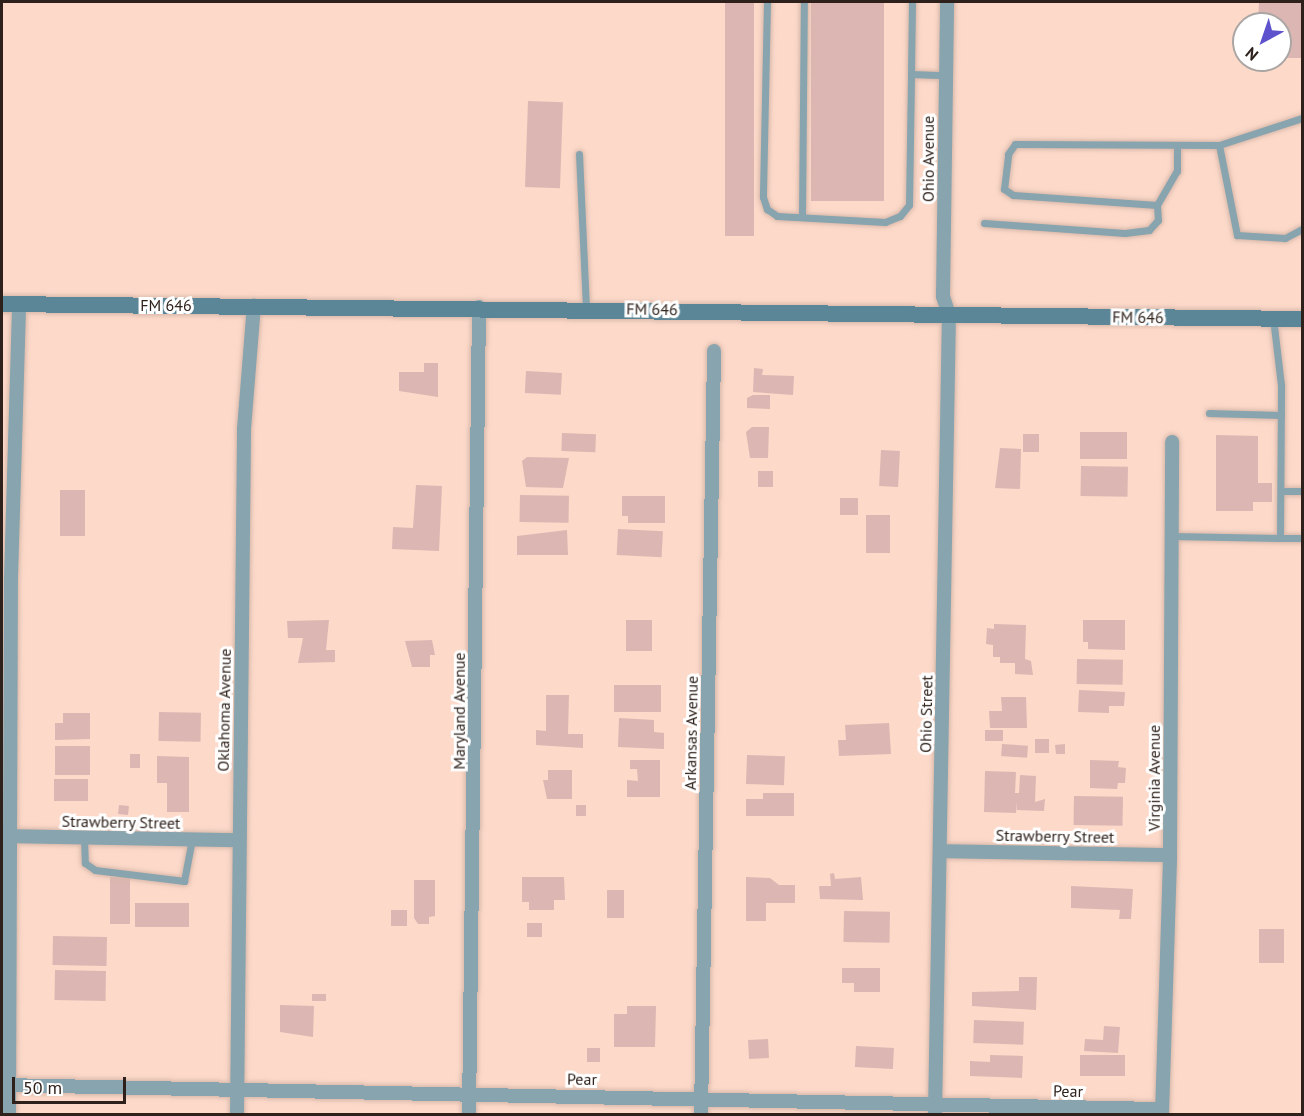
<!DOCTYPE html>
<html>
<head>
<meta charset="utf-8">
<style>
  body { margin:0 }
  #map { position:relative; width:1304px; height:1116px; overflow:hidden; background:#fcd9c9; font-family:"PT Sans",sans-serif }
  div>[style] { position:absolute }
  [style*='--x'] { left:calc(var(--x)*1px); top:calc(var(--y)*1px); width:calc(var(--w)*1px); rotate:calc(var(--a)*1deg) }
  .building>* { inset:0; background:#dcb6b2; transform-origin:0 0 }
  .roads { filter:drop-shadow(0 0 2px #d7b8aa) drop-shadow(0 0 2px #d7b8aa) }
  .service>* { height:7px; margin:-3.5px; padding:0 3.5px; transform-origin:3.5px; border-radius:3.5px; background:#88a4af }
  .minor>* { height:14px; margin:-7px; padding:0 7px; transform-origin:7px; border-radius:7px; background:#88a4af }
  .secondary>* { height:16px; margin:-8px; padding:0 8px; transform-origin:8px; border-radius:8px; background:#5b8697 }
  span { translate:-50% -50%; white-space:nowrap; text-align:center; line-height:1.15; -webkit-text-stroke:6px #fff; paint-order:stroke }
  .street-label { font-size:16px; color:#2e211b }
  .frame { position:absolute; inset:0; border:3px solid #2e211b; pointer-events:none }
  .north { position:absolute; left:1232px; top:12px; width:60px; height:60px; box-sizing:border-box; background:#fff; border:2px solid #aba6a4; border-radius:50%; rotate:220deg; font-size:16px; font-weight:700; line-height:24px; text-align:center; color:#2e211b }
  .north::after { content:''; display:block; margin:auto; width:21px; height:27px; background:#5e53cc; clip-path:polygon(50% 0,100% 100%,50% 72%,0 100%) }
  .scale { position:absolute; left:12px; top:1077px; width:114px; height:27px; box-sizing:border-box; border:3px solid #2e211b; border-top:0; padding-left:8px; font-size:18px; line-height:21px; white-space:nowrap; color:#2e211b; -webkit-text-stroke:4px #fff; paint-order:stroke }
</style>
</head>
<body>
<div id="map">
  <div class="building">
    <i style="left:725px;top:2px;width:29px;height:234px"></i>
    <i style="left:811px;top:2px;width:73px;height:199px"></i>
    <i style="clip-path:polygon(1259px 2px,1302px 2px,1302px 58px,1280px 58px,1280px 24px,1258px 24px)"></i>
    <i style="left:528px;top:101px;width:35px;height:86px;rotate:2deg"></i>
    <i style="clip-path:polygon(424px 363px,438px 363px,438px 397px,399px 391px,399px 372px,424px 372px)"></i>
    <i style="clip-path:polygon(754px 368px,763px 369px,762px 375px,794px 376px,793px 395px,753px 392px)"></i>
    <i style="left:526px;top:371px;width:36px;height:22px;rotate:3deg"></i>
    <i style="clip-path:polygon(753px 395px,770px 395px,770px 409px,747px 408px,747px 398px)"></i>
    <i style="clip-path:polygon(752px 427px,769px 427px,768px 458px,750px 458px,746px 432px)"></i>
    <i style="left:1080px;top:432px;width:47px;height:27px"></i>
    <i style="left:562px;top:433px;width:34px;height:18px;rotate:2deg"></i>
    <i style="left:1023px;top:434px;width:16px;height:18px"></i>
    <i style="clip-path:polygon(1216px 435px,1258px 436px,1258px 483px,1272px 483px,1272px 502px,1253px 502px,1253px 511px,1216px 511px)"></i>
    <i style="clip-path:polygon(1000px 448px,1021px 449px,1020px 489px,995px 488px)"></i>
    <i style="left:881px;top:450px;width:19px;height:36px;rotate:3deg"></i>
    <i style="clip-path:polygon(527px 457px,569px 458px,563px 488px,526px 487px,522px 461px)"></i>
    <i style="left:1081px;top:466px;width:47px;height:30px;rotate:1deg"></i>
    <i style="left:758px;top:471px;width:15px;height:16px"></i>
    <i style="clip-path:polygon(416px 485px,442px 486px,439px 551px,392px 549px,393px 527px,413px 528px)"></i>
    <i style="left:60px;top:490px;width:25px;height:46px"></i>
    <i style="left:520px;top:495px;width:49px;height:27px;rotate:1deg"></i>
    <i style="clip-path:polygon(622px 496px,665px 496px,665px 523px,628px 523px,628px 516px,622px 516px)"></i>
    <i style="left:840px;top:498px;width:18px;height:17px"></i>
    <i style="left:866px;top:515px;width:24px;height:38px"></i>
    <i style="left:618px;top:529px;width:45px;height:26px;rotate:3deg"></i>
    <i style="clip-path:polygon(567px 530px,568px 555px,517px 555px,517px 536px)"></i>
    <i style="clip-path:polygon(329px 620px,326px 650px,335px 650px,335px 662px,298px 663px,303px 638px,288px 638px,287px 621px)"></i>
    <i style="left:626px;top:620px;width:26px;height:31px"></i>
    <i style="clip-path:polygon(1083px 620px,1125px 620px,1125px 650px,1088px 649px,1088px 642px,1083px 642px)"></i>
    <i style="clip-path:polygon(994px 624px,1026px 625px,1025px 659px,1031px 661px,1033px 675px,1015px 674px,1015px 663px,1000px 663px,1000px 657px,993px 657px,993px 645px,986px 644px,987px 628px,994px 629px)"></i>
    <i style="clip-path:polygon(432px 640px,435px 655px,430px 655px,430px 667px,412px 667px,405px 641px)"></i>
    <i style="left:1077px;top:659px;width:46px;height:25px;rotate:1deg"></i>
    <i style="left:614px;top:685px;width:47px;height:27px"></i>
    <i style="clip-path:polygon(1079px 690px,1125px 692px,1124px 706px,1109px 706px,1109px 713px,1078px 712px)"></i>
    <i style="clip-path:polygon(546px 695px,569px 695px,568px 734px,583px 734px,583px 748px,536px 745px,536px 730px,546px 731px)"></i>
    <i style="clip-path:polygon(1001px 697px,1026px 697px,1027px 728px,990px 728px,989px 711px,1002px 711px)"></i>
    <i style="left:159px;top:712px;width:42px;height:29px;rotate:1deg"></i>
    <i style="clip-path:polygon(63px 713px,90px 713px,90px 739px,55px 740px,55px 723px,63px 723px)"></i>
    <i style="clip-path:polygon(619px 718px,654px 720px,654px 732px,664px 733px,664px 749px,618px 747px)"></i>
    <i style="clip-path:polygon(889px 723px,891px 754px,839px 756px,838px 740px,846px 740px,845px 725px)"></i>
    <i style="left:985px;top:730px;width:18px;height:11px"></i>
    <i style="left:1035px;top:739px;width:14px;height:14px"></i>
    <i style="left:1002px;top:744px;width:26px;height:12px;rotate:4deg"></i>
    <i style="clip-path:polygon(1065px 744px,1065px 754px,1056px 754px,1055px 745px)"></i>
    <i style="left:55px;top:746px;width:35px;height:29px"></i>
    <i style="left:130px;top:754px;width:10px;height:14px"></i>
    <i style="left:747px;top:755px;width:38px;height:29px;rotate:2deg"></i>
    <i style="clip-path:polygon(157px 756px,189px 757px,189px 812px,167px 812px,167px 783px,157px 783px)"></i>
    <i style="clip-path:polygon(630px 760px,660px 760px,660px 797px,627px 797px,627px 780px,638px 781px,637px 769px,630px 769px)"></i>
    <i style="clip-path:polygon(1090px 760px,1119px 761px,1118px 767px,1126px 768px,1125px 783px,1118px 783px,1117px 789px,1090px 788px)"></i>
    <i style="clip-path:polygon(548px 770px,572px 770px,572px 799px,547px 799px,543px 780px,548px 780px)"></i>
    <i style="clip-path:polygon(985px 771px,1016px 772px,1015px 793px,1019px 793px,1020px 775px,1036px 776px,1035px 802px,1045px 799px,1044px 811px,1017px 810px,1017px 802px,1016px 813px,984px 812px)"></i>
    <i style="left:88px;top:779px;width:22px;height:34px;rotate:90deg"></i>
    <i style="clip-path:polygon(763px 793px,794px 793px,794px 816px,746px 816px,746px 799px,763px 799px)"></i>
    <i style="left:1074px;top:796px;width:49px;height:29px;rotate:1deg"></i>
    <i style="left:119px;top:805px;width:10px;height:9px;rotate:6deg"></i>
    <i style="left:576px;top:805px;width:10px;height:11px"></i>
    <i style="clip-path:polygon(834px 873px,835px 879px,861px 877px,863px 900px,820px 899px,819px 886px,831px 886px,830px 874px)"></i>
    <i style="left:110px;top:877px;width:20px;height:47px"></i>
    <i style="clip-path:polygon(522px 877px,564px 877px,565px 900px,554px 900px,554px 910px,529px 910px,529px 902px,522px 902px)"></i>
    <i style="clip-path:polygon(746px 877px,770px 878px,779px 885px,795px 885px,795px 903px,766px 903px,766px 921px,746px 921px)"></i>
    <i style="clip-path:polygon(414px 880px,435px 880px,435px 916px,429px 917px,429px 924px,418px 924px,414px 918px)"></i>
    <i style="clip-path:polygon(1071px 886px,1133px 889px,1131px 919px,1119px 919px,1120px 910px,1071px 908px)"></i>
    <i style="left:607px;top:890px;width:17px;height:28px"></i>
    <i style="left:135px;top:903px;width:54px;height:24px"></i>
    <i style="left:391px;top:910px;width:16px;height:16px"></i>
    <i style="left:844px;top:911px;width:46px;height:31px;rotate:1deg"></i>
    <i style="left:527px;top:923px;width:15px;height:14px"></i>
    <i style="left:1259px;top:929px;width:25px;height:34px"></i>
    <i style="left:53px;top:936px;width:54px;height:29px;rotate:1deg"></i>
    <i style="clip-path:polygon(842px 968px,880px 968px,880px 992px,854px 992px,854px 983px,842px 983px)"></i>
    <i style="left:55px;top:970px;width:51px;height:30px;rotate:1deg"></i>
    <i style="clip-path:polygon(1019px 977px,1037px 977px,1036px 1010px,972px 1006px,972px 992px,1019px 991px)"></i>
    <i style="left:312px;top:994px;width:14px;height:7px"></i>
    <i style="clip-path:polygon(280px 1005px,314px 1006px,313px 1037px,280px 1032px)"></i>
    <i style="clip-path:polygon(627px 1006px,656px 1006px,655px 1047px,614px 1047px,614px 1014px,627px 1014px)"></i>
    <i style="left:974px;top:1020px;width:50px;height:23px;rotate:2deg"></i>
    <i style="clip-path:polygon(1104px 1026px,1120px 1027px,1118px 1053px,1084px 1051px,1085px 1039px,1103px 1040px)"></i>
    <i style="left:768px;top:1039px;width:19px;height:20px;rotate:87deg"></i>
    <i style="left:856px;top:1046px;width:38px;height:21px;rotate:3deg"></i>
    <i style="left:587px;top:1048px;width:13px;height:14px"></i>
    <i style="clip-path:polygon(990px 1055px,1023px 1056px,1022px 1078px,970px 1076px,970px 1061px,990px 1062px)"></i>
    <i style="left:1080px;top:1055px;width:45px;height:21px"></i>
  </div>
  <div class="roads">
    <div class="service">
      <i style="--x:767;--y:2;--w:195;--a:91.2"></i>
      <i style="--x:763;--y:197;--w:13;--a:72"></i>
      <i style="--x:767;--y:209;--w:12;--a:35"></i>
      <i style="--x:777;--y:216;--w:108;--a:3.2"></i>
      <i style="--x:885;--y:222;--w:16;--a:-22"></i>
      <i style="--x:900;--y:216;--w:14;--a:-51"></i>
      <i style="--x:909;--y:205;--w:131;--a:-89.1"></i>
      <i style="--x:911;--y:74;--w:34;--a:2"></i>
      <i style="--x:911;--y:74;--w:72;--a:-89.2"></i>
      <i style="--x:1219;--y:145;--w:92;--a:78.7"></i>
      <i style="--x:1237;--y:235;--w:48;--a:3.6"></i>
      <i style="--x:1285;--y:238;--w:19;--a:-28"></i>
      <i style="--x:579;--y:154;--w:154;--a:87.4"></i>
      <i style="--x:1157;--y:205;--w:39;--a:-60"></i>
      <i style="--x:1177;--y:171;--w:26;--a:-90"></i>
      <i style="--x:802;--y:217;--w:215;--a:-89.5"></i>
      <i style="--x:984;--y:223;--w:141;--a:4.1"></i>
      <i style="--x:1125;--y:233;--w:24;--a:-7"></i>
      <i style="--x:1149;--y:230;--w:13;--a:-48"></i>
      <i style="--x:1158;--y:220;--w:15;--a:-94"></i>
      <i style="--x:1157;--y:205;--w:144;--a:-176"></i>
      <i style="--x:1013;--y:195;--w:11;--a:-146"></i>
      <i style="--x:1004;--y:189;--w:35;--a:-83"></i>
      <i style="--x:1008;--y:154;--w:12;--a:-55"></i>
      <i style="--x:1015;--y:144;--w:204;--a:0.3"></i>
      <i style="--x:1219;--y:145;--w:87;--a:-18"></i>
      <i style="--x:1209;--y:413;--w:72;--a:1.6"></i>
      <i style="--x:1281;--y:491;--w:21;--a:0"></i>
      <i style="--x:1171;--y:536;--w:109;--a:1.1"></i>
      <i style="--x:1280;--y:538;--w:153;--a:-89.6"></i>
      <i style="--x:1281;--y:385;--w:67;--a:-96.8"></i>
      <i style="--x:1280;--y:538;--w:22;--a:0"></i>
      <i style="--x:84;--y:838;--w:25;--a:88"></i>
      <i style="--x:85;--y:863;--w:12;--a:35"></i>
      <i style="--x:95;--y:870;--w:90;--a:7"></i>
      <i style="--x:184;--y:881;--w:43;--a:-79.2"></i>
    </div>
    <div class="minor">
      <i style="--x:2;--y:836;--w:237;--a:1"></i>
      <i style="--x:940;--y:851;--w:230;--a:1"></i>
      <i style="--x:2;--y:1085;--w:1159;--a:1.19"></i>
      <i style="--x:9;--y:1114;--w:536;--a:-89.79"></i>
      <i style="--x:11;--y:578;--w:274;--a:-88.3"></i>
      <i style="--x:237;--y:1114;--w:685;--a:-89.41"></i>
      <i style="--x:244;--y:429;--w:124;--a:-85.4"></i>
      <i style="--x:469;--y:1114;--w:807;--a:-89.29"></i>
      <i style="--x:701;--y:1114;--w:763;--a:-89.02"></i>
      <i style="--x:935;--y:1114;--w:799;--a:-89"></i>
      <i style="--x:949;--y:315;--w:20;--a:-108"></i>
      <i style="--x:943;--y:296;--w:294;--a:-89.2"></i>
      <i style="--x:1162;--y:1114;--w:259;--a:-88.2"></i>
      <i style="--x:1170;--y:855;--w:413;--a:-89.7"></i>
    </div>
    <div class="secondary">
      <i style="--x:2;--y:304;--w:1300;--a:0.66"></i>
    </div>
  </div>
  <div class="street-label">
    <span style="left:928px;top:159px;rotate:-90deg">Ohio Avenue</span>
    <span style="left:166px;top:305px">FM 646</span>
    <span style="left:652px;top:309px;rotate:1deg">FM 646</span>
    <span style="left:1138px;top:317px;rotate:1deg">FM 646</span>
    <span style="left:224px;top:710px;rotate:-89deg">Oklahoma Avenue</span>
    <span style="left:459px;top:711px;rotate:-90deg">Maryland Avenue</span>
    <span style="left:926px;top:714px;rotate:-89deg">Ohio Street</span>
    <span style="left:691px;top:733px;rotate:-89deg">Arkansas Avenue</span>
    <span style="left:1154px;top:778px;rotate:-90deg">Virginia Avenue</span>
    <span style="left:121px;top:822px;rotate:1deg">Strawberry Street</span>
    <span style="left:1055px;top:836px;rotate:1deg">Strawberry Street</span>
    <span style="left:582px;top:1079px;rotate:1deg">Pear</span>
    <span style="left:1068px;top:1091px;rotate:1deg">Pear</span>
  </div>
  <div class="frame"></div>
  <div class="north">N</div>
  <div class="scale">50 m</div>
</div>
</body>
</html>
